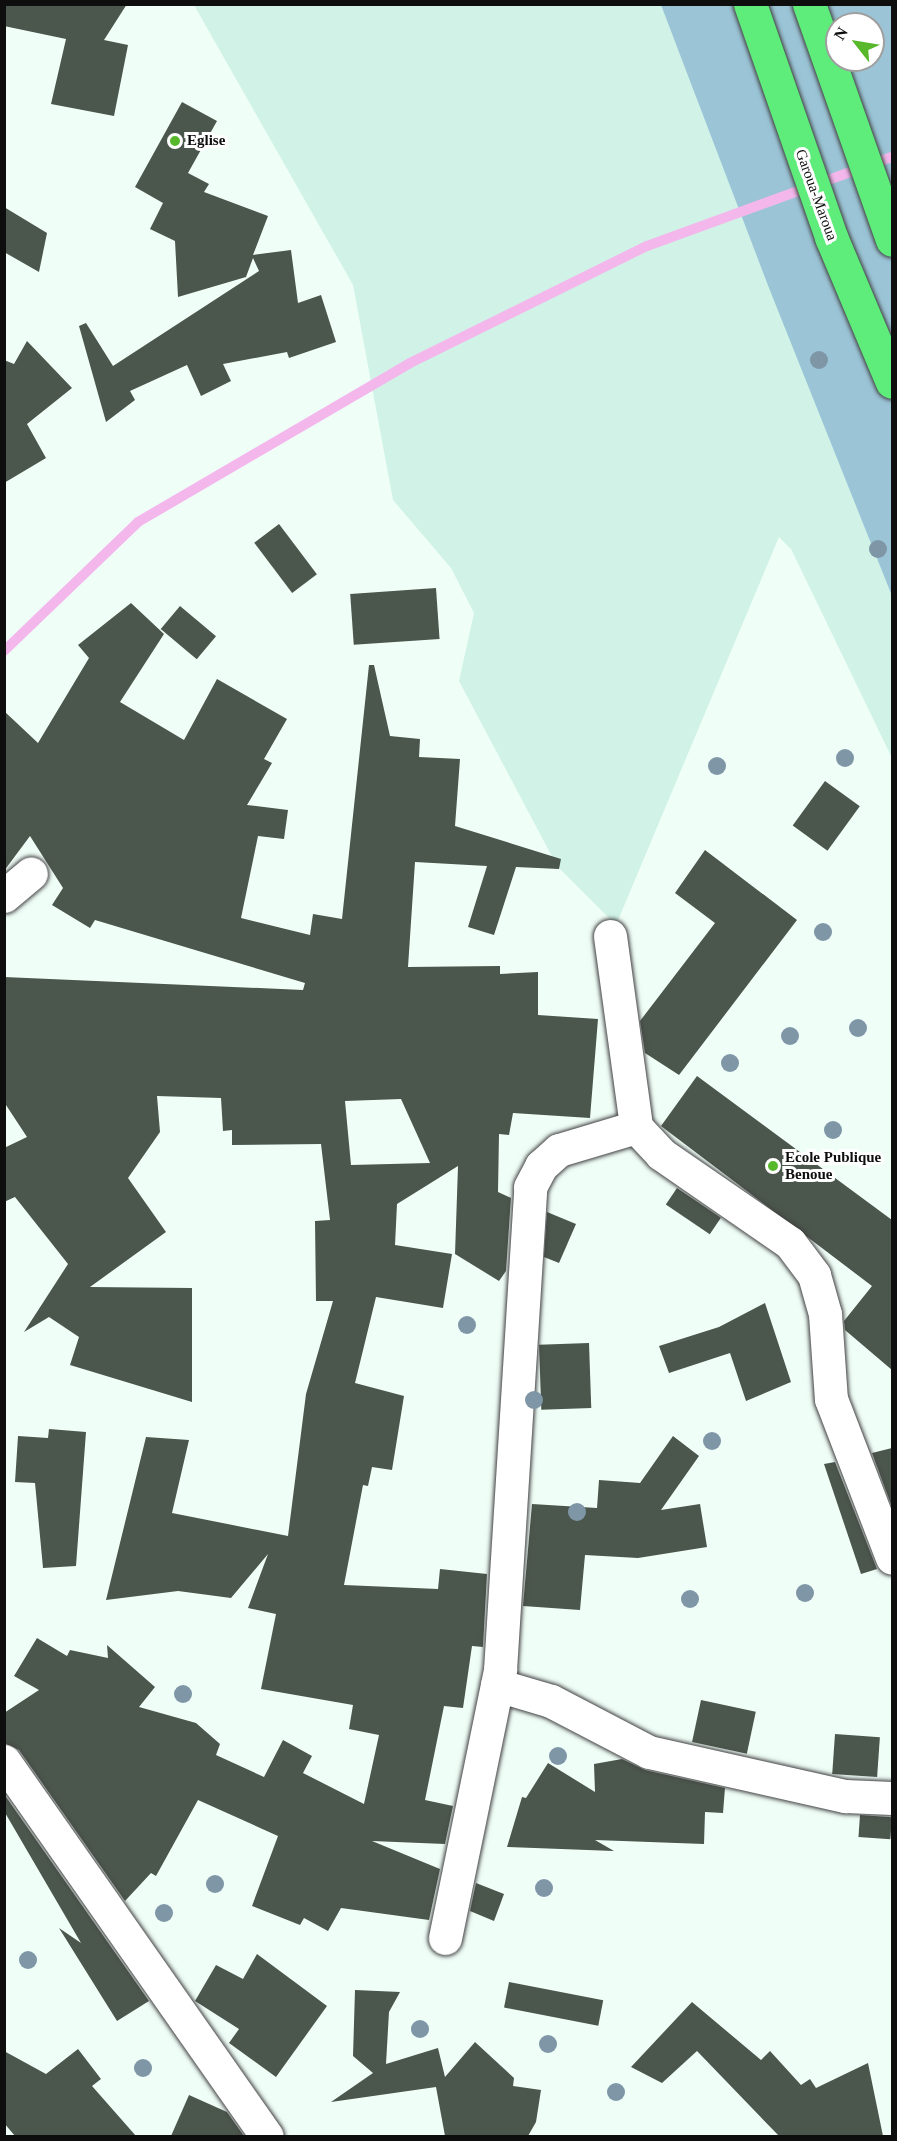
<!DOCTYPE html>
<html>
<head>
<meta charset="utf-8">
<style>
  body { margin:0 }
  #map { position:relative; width:897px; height:2141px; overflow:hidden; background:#f0fef8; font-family:"Times New Roman",serif }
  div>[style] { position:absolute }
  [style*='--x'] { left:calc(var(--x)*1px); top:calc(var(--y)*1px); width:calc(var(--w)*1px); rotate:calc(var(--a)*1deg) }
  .farmland>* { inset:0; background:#d1f3e7 }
  .forest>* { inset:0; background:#9bc5d7 }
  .stream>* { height:10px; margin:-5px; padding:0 5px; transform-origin:5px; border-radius:5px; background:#f3b7ec }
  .building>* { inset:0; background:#4b564c; transform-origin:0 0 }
  .roads { filter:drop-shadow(0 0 2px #414141) drop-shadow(0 0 2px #414141) }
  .street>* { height:33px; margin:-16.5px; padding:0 16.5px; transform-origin:16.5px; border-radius:16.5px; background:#fff }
  .highway>* { height:33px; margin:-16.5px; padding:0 16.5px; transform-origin:16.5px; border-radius:16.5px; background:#5eed7b }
  .trees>* { width:18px; height:18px; margin:-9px; border-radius:50%; background:#7e96a6 }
  .dots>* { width:16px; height:16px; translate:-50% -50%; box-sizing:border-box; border:3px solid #fff; border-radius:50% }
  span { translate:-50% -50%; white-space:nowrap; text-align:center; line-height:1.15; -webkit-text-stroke:6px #fff; paint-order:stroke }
  .poi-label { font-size:15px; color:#0e0e0e; font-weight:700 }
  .left { translate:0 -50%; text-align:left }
  .street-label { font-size:15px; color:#0e0e0e }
  .frame { position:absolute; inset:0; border:6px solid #0e0e0e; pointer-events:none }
  .north { position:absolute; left:825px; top:12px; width:60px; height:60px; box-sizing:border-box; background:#fff; border:2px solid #9f9f9f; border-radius:50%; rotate:301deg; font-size:16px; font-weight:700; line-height:24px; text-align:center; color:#0e0e0e }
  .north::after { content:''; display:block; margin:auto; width:21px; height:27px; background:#57b82c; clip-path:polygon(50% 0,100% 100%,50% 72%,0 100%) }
</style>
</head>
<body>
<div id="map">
  <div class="farmland">
    <i style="clip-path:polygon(194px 5px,661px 5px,892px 596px,892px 758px,791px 549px,779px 537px,616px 925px,557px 866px,459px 681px,474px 613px,451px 568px,393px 500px,353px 285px)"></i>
  </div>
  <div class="forest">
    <i style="clip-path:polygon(evenodd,661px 5px,892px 5px,892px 596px,769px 288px,661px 5px,837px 24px,873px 24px,873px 60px,837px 60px,837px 24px)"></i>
  </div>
  <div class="stream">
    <i style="--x:4;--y:651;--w:186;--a:-43.9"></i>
    <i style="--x:138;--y:522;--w:315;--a:-30.3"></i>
    <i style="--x:410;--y:363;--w:264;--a:-26.3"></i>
    <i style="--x:647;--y:246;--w:261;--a:-20"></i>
  </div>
  <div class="building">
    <i style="clip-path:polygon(4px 4px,127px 4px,104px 40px,128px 45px,114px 116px,51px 104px,66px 39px,4px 26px)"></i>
    <i style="clip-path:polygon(182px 102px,217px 121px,188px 173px,209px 184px,204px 192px,268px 216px,253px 255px,291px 250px,298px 303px,321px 295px,336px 342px,289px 358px,287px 352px,223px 364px,231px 381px,201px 396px,187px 365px,130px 391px,135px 400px,106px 422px,79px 326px,86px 323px,113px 366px,259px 271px,253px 258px,246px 277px,178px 297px,175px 241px,150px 229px,163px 203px,135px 187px)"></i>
    <i style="clip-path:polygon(4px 207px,47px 233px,39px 272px,4px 252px)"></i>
    <i style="clip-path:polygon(27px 341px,72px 388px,27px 424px,46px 458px,4px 483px,4px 360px,14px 364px)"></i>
    <i style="left:279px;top:524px;width:63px;height:31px;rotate:53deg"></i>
    <i style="left:436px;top:588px;width:51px;height:86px;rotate:86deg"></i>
    <i style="clip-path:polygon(evenodd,131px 603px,164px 634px,120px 702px,184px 740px,217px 679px,287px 719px,264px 759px,272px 763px,247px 805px,288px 810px,284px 839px,258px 836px,241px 918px,310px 935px,313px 914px,342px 919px,369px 665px,374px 665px,390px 736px,420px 739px,419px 757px,460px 759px,455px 826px,561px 859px,559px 869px,516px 867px,494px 935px,468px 927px,487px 866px,415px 862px,408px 967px,500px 966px,500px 974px,538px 972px,538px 1015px,598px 1019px,590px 1118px,513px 1113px,509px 1135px,499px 1134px,498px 1192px,511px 1198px,506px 1271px,499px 1281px,455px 1254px,458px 1166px,397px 1204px,395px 1245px,452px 1254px,443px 1308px,376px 1297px,355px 1383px,404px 1396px,392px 1470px,372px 1467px,368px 1486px,363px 1485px,344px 1585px,438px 1589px,440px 1569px,487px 1574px,483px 1647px,472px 1646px,463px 1708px,444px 1706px,425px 1800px,453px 1806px,445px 1844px,372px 1841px,440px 1869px,429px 1920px,341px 1908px,328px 1931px,304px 1918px,300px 1925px,252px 1906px,278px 1836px,198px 1800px,156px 1876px,151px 1873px,125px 1901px,19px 1750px,4px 1743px,4px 1713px,39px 1690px,14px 1676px,37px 1638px,67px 1656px,70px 1650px,108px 1658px,107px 1645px,155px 1687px,139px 1707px,196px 1723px,220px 1744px,216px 1755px,264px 1777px,283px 1740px,312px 1756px,303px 1773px,364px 1804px,379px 1735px,349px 1729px,353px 1705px,261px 1689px,276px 1614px,248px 1608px,268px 1554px,231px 1598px,178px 1591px,106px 1600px,146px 1437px,189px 1440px,172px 1513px,288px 1536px,306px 1394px,333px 1301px,316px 1301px,315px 1221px,330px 1220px,321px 1144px,232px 1145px,232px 1130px,223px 1131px,221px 1098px,157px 1096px,160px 1132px,128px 1178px,166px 1232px,90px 1287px,192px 1288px,192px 1402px,70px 1365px,79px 1337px,49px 1317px,24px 1332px,68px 1264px,15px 1197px,4px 1202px,4px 1148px,27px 1137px,4px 1102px,4px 977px,303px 990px,305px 983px,95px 920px,90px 928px,52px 905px,63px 888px,30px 836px,4px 871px,4px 711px,38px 743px,89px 658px,78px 645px,131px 603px,401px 1099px,430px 1163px,351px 1165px,345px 1101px,401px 1099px)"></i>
    <i style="left:180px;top:606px;width:47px;height:30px;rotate:40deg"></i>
    <i style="left:825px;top:781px;width:43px;height:55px;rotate:36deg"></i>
    <i style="clip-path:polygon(705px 850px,797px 920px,679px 1075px,645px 1053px,640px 1021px,715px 923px,675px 893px)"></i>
    <i style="clip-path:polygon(697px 1076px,892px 1220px,892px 1370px,845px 1330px,844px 1321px,872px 1286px,661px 1126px)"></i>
    <i style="left:677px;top:1188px;width:53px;height:20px;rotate:34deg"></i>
    <i style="clip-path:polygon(547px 1212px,576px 1224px,559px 1263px,544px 1257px)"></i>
    <i style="clip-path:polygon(765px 1303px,791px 1382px,746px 1401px,730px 1353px,669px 1373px,659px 1346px,719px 1327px)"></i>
    <i style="left:589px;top:1343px;width:65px;height:50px;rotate:88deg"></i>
    <i style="clip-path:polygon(49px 1429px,86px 1432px,76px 1566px,43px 1568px,35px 1483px,15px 1482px,18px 1436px,48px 1438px)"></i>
    <i style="clip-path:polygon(673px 1436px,699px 1456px,661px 1510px,700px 1504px,707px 1547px,638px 1558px,585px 1555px,580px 1610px,523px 1606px,532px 1504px,597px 1508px,599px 1480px,640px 1483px)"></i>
    <i style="clip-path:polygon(892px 1448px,892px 1507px,872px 1453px)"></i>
    <i style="clip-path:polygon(835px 1462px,877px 1569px,861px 1574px,824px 1464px)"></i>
    <i style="left:701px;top:1700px;width:56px;height:43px;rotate:12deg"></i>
    <i style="left:835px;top:1734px;width:45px;height:40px;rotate:4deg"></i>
    <i style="clip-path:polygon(622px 1759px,645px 1770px,725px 1788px,723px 1813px,705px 1812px,704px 1844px,595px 1840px,614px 1851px,507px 1847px,522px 1797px,526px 1798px,548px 1763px,595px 1792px,594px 1764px)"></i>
    <i style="clip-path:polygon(4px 1794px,149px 2001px,117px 2021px,59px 1928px,81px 1943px,4px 1811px)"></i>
    <i style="left:860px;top:1815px;width:32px;height:22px;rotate:4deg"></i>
    <i style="clip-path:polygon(476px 1883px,504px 1894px,494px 1921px,470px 1911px)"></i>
    <i style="clip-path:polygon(257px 1954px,327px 2006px,276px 2077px,229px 2043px,239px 2029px,195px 2001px,216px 1965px,243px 1979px)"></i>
    <i style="left:509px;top:1982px;width:96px;height:26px;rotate:11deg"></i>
    <i style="clip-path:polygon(355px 1990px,400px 1992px,389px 2012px,386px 2064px,438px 2048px,445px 2077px,475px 2042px,514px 2078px,513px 2086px,541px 2090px,536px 2122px,528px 2136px,445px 2136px,436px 2087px,331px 2102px,373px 2073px,353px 2056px)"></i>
    <i style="clip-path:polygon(692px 2002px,761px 2060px,770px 2051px,801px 2085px,810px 2079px,816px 2088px,868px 2063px,883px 2136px,779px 2136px,697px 2051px,662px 2083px,631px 2067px)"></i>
    <i style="clip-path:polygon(78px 2049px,101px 2079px,92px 2086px,136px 2136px,15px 2136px,4px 2123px,4px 2051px,46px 2074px)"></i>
    <i style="clip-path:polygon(189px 2095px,227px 2112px,244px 2136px,171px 2136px)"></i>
  </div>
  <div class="roads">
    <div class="street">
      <i style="--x:4;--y:896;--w:35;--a:-40"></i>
      <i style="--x:610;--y:936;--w:193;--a:82.2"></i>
      <i style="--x:636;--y:1127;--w:37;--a:47"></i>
      <i style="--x:661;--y:1154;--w:157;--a:34.6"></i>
      <i style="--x:790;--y:1243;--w:40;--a:53"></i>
      <i style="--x:814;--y:1275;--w:41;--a:74.2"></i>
      <i style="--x:825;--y:1314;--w:85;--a:86"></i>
      <i style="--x:831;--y:1399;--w:170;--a:69"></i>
      <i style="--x:497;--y:1685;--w:56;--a:16.5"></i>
      <i style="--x:551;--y:1701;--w:110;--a:27.5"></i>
      <i style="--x:649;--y:1752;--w:201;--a:12.7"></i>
      <i style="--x:845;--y:1796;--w:47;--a:2.4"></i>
      <i style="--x:4;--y:1761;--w:458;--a:55"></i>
      <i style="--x:445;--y:1938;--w:274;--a:-78.4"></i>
      <i style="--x:500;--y:1670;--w:484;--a:-86.4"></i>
      <i style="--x:530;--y:1187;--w:24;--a:-62"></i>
      <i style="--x:541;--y:1166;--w:24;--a:-42"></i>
      <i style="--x:559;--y:1150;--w:80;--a:-16.6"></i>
    </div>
    <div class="highway">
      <i style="--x:750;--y:4;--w:247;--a:70.8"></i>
      <i style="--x:831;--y:237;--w:157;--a:67.2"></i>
      <i style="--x:809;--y:4;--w:250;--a:70.6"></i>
    </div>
  </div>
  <div class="trees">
    <i style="left:819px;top:360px"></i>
    <i style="left:878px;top:549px"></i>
    <i style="left:845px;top:758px"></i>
    <i style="left:717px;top:766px"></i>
    <i style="left:823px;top:932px"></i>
    <i style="left:858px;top:1028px"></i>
    <i style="left:790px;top:1036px"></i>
    <i style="left:730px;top:1063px"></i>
    <i style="left:833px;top:1130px"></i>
    <i style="left:467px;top:1325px"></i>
    <i style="left:534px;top:1400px"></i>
    <i style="left:712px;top:1441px"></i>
    <i style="left:577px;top:1512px"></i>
    <i style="left:805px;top:1593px"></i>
    <i style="left:690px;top:1599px"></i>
    <i style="left:183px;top:1694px"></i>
    <i style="left:558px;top:1756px"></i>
    <i style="left:215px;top:1884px"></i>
    <i style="left:544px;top:1888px"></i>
    <i style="left:164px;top:1913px"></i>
    <i style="left:28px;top:1960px"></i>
    <i style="left:420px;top:2029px"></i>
    <i style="left:548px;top:2044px"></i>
    <i style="left:143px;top:2068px"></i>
    <i style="left:616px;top:2092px"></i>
  </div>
  <div class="dots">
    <i style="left:175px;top:141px;background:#57b82c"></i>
    <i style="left:773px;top:1166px;background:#57b82c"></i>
  </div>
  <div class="poi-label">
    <span class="left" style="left:187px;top:141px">Eglise</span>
    <span class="left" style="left:785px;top:1166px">Ecole Publique<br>Benoue</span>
  </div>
  <div class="street-label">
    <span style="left:816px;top:195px;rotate:70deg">Garoua-Maroua</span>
  </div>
  <div class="frame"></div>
  <div class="north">N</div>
</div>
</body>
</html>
